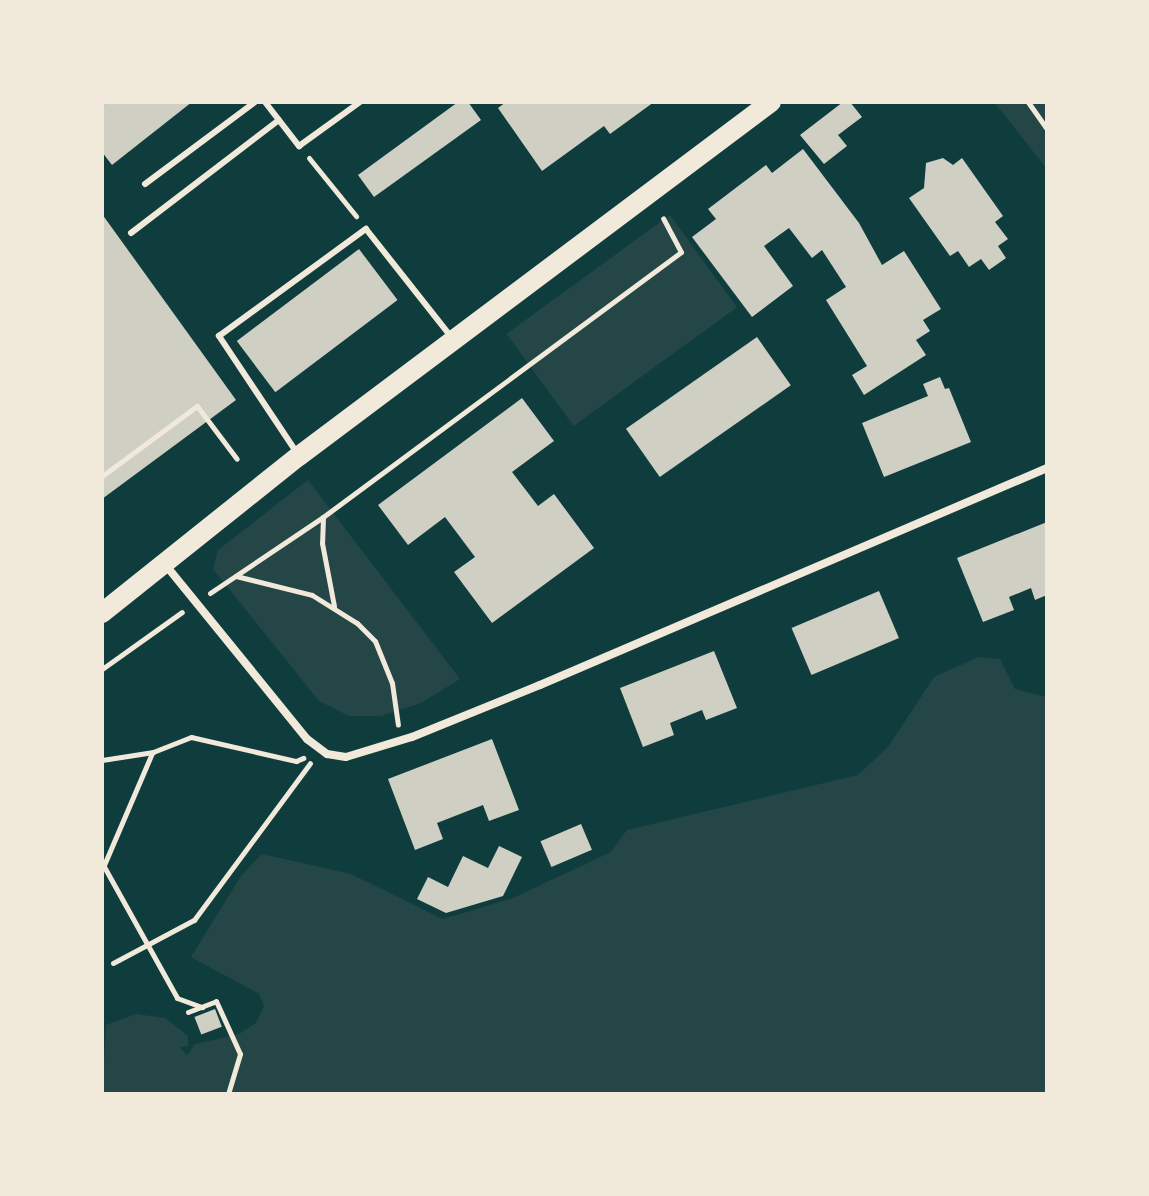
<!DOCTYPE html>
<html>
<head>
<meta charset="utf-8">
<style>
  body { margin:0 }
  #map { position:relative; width:1149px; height:1196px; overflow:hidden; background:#0f3d3e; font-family:Commissioner,sans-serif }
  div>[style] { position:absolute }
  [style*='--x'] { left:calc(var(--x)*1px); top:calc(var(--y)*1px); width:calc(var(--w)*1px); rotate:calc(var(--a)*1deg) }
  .green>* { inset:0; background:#244646; transform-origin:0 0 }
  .building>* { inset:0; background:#cfcfc3; transform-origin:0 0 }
  .path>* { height:5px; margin:-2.5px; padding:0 2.5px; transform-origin:2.5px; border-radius:2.5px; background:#f1e9da }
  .service>* { height:6px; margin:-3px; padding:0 3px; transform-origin:3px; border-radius:3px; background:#f1e9da }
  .minor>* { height:8px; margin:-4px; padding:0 4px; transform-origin:4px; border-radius:4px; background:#f1e9da }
  .primary>* { height:20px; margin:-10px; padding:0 10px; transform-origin:10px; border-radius:10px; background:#f1e9da }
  span { translate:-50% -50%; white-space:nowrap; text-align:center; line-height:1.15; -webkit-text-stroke:8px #f1e9da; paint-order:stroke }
  .frame { position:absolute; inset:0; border:104px solid #f1e9da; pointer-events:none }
</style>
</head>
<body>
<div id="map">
  <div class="green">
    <i style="clip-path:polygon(994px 102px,1047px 102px,1047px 169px)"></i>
    <i style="left:670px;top:215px;width:114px;height:202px;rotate:54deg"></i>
    <i style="clip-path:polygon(308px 480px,460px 679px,421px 703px,381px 716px,349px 716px,319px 701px,213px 569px,218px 550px)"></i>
    <i style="clip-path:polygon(979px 657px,1000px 659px,1015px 689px,1047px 697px,1047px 1094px,102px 1094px,106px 1025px,136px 1014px,165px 1018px,188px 1036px,188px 1046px,180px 1047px,187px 1056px,195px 1044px,239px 1034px,256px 1023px,264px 1006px,259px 994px,191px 957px,241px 876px,262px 854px,351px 874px,443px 919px,513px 898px,611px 852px,627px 830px,858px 775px,888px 747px,934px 677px)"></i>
  </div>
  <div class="building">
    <i style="clip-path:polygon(107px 102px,192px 102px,112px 165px,102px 152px,102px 106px)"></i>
    <i style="clip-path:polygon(458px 102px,468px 102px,481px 120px,374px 197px,358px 175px)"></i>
    <i style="clip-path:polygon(506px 102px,654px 102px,610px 134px,604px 126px,542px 171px,498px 108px)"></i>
    <i style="clip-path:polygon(843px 102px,850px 102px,862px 117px,838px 135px,847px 146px,824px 164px,800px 135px)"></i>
    <i style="clip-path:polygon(803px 149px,859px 223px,882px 265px,904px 251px,941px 309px,923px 320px,930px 331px,916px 340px,926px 355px,864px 395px,852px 375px,867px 366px,826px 300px,846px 287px,822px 250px,812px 258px,789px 228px,764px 246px,793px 286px,752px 317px,692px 237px,716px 219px,708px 209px,766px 165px,772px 173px)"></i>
    <i style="clip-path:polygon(943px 158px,953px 165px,962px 158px,1003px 216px,995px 222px,1008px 239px,998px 246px,1006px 258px,989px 270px,981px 259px,969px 267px,958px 251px,950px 256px,909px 198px,924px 188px,926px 163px)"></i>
    <i style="clip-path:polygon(102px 214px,236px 400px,102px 499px)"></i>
    <i style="left:359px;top:249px;width:64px;height:153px;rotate:53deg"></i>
    <i style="left:757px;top:337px;width:59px;height:160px;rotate:55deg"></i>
    <i style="clip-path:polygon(940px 377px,945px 389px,949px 388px,971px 442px,884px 477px,862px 423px,928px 396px,923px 384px)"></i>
    <i style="clip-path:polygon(522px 398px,554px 441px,512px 472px,538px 506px,554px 494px,594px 548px,492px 623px,454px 572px,475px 557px,445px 517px,408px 545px,378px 505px)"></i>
    <i style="clip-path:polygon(1047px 522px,1047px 595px,1035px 600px,1031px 588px,1009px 597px,1014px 610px,983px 622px,957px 558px)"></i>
    <i style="left:879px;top:591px;width:51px;height:95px;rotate:67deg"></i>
    <i style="clip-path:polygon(714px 651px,737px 708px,706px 720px,702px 710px,670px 723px,674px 735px,643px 747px,620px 688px)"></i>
    <i style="clip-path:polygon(492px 739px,519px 810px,489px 821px,483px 805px,437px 823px,443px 839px,415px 850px,388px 779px)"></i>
    <i style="left:581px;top:824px;width:28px;height:44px;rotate:67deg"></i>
    <i style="clip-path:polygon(499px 846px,522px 857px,503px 896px,446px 913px,417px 899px,428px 877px,448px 887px,463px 856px,488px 868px)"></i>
    <i style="left:215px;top:1009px;width:19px;height:22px;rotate:69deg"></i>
  </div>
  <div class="path">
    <i style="--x:1028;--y:102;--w:33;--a:55"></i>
    <i style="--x:309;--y:158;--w:75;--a:51"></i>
    <i style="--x:102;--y:476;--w:118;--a:-36.4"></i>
    <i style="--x:197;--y:406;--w:66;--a:53"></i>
    <i style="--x:323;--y:517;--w:26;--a:92"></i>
    <i style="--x:322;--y:543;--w:64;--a:79.2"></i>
    <i style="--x:236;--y:576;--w:78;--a:14"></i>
    <i style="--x:312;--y:595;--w:53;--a:31.9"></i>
    <i style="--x:357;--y:623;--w:25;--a:45"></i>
    <i style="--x:375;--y:641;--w:45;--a:68"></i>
    <i style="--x:392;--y:683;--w:42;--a:81.9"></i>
    <i style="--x:210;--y:593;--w:136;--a:-33.9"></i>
    <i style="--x:323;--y:517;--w:445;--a:-36.5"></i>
    <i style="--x:681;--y:252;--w:38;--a:-118"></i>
    <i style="--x:102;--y:669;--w:98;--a:-35.5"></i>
    <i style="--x:102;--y:760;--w:52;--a:-8.9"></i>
    <i style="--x:153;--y:752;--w:41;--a:-21.5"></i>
    <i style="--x:191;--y:737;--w:108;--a:12.9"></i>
    <i style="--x:296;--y:761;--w:8;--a:-23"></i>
    <i style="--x:102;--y:863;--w:154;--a:60.9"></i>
    <i style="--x:177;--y:998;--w:27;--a:20"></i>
    <i style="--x:104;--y:865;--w:122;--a:-66.8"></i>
    <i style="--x:113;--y:963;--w:92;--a:-28"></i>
    <i style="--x:194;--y:920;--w:195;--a:-53.5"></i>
    <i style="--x:188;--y:1012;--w:30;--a:-21"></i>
    <i style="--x:216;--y:1001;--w:58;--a:65.6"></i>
    <i style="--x:240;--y:1054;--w:42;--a:106.7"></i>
  </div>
  <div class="service">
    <i style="--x:265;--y:102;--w:56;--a:52.3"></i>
    <i style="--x:299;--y:146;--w:75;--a:-35.8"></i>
    <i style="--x:145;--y:184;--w:137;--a:-36.7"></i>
    <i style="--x:131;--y:233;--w:186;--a:-37.4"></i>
    <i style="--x:297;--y:453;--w:141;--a:-123.7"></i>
    <i style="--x:219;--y:336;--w:182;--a:-36.1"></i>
    <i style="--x:366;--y:229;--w:139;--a:51.7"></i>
  </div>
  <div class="minor">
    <i style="--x:164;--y:563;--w:227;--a:50.9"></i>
    <i style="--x:307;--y:739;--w:25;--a:37"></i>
    <i style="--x:327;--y:754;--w:19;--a:9"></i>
    <i style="--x:346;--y:757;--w:69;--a:-16.9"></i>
    <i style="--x:412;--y:737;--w:138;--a:-22.1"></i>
    <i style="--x:540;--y:685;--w:551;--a:-23.17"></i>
  </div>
  <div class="primary">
    <i style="--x:102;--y:613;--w:252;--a:-38.6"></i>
    <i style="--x:299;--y:456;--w:590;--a:-36.87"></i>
  </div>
  <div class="frame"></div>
</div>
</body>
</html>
